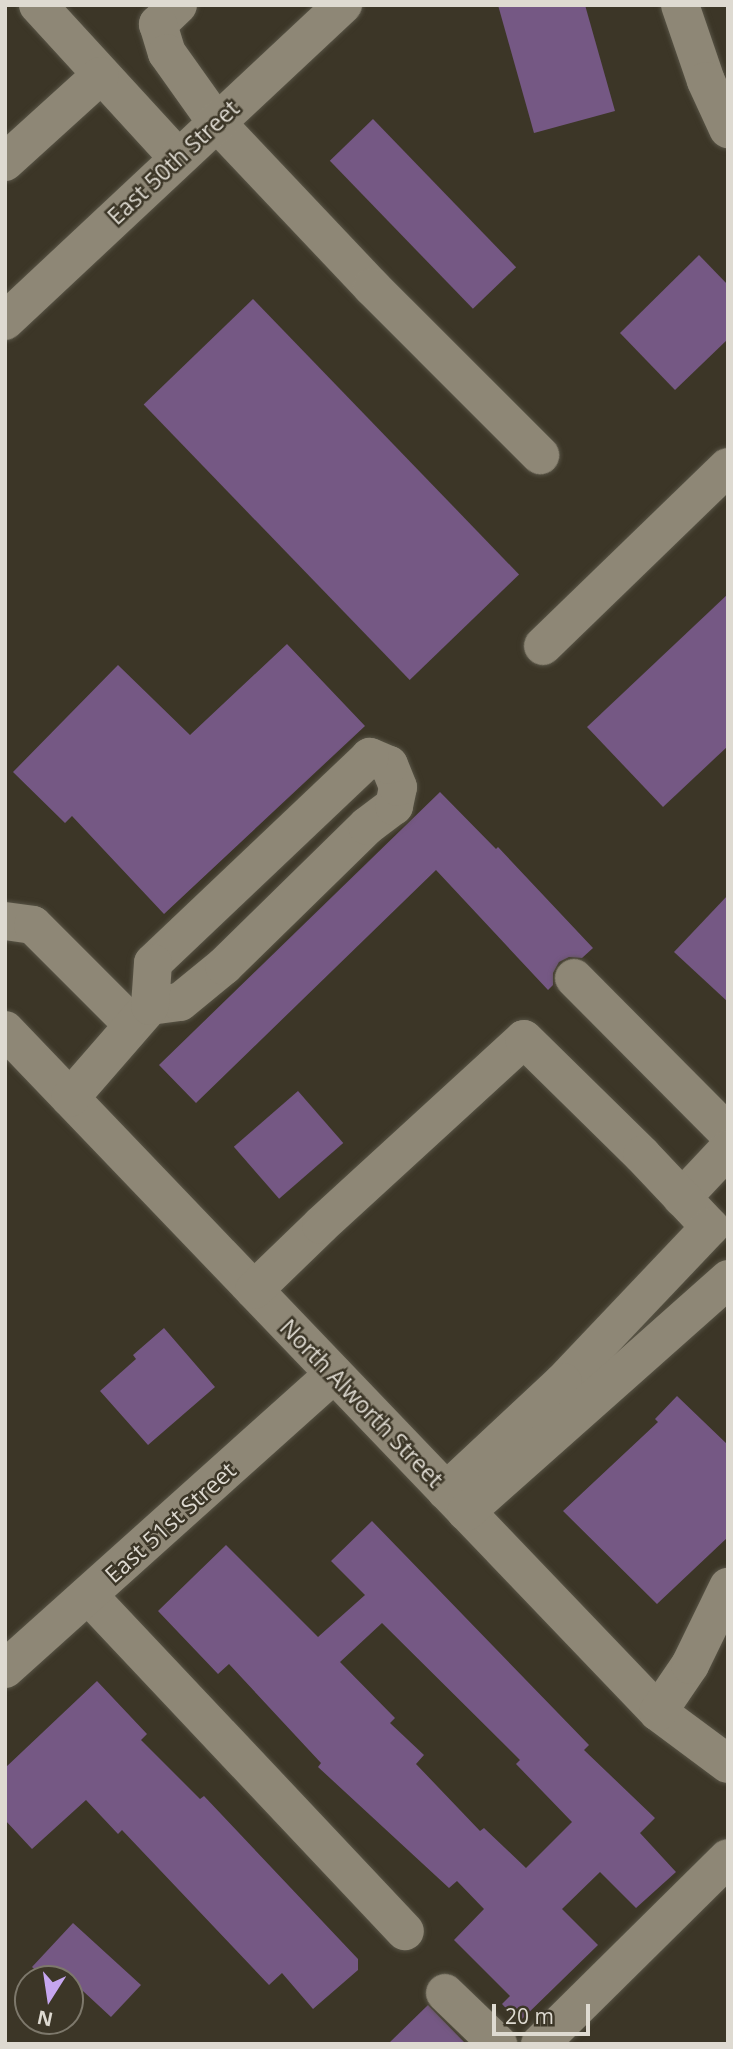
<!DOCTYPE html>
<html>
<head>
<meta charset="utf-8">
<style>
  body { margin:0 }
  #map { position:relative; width:733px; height:2049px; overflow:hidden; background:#3c3627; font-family:"Open Sans",sans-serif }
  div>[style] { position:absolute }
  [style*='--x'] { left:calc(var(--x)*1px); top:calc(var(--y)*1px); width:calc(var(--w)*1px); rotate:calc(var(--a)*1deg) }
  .building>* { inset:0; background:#755884; transform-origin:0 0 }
  .roads { filter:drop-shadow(0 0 2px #575345) drop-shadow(0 0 2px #575345) }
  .minor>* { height:38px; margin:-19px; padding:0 19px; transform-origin:19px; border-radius:19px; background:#8e8776 }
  span { translate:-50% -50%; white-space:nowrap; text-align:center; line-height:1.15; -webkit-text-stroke:5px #3c3627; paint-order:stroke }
  .street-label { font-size:23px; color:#dedad1 }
  .frame { position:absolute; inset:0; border:7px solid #dedad1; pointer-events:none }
  .north { position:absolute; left:14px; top:1965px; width:70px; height:70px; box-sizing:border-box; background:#3c3627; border:2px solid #7d786b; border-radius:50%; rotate:192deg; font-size:19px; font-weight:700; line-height:28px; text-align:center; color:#dedad1 }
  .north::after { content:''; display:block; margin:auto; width:24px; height:32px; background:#c6a6f0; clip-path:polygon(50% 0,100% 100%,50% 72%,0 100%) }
  .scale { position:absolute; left:492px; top:2004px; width:98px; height:32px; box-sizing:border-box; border:4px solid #dedad1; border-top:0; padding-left:9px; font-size:21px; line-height:24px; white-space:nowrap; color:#dedad1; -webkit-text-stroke:5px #3c3627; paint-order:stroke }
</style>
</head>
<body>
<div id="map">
  <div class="building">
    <i style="clip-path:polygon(498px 5px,585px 5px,615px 111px,534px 133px)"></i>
    <i style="left:373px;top:119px;width:206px;height:60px;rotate:46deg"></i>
    <i style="clip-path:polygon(699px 255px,728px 285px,728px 339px,675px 390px,620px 333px)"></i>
    <i style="left:253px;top:299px;width:383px;height:152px;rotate:46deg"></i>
    <i style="clip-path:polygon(728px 594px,728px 746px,663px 807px,587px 727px)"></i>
    <i style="clip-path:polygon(287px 644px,365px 726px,164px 914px,72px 816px,65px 823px,13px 772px,118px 665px,190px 735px)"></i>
    <i style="clip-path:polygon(440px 792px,496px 849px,498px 847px,593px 948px,582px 958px,569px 957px,559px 962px,553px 973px,553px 985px,548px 990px,436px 870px,196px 1103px,159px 1065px)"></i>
    <i style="clip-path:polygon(728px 895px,728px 1002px,674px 952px)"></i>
    <i style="left:298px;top:1091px;width:69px;height:85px;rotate:49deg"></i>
    <i style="clip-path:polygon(164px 1328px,215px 1387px,148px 1445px,100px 1391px,136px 1359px,133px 1355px)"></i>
    <i style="clip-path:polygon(677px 1396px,728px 1445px,728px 1537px,657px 1604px,563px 1511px,658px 1422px,655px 1419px)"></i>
    <i style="clip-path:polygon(evenodd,372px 1521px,589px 1745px,584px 1750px,655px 1818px,640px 1833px,676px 1872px,636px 1908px,600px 1872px,562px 1909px,598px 1945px,519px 2022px,502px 2004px,510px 1996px,454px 1940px,484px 1909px,457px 1881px,449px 1888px,318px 1767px,321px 1763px,229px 1664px,218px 1674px,158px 1611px,226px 1545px,318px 1637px,365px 1595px,331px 1561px,372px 1521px,382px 1623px,520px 1760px,516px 1764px,572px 1822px,526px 1868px,484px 1828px,480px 1831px,416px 1764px,424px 1755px,390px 1723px,395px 1718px,340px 1662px,382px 1623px)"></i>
    <i style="clip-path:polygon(97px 1681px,147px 1734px,141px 1740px,200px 1799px,204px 1796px,358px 1959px,358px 1970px,313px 2009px,282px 1973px,269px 1985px,122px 1830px,118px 1834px,86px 1800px,32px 1849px,5px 1820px,5px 1768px)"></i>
    <i style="clip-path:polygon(73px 1923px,141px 1985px,111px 2017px,70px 1979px,45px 1979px,32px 1967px)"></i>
    <i style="clip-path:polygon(428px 2005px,466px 2044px,388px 2044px)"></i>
  </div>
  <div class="roads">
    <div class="minor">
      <i style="--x:38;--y:5;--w:207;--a:47.5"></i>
      <i style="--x:178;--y:5;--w:28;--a:136"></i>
      <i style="--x:158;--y:24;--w:30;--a:73"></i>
      <i style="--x:167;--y:53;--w:85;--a:54.6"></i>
      <i style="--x:216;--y:122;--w:227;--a:46.6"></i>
      <i style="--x:372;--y:287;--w:238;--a:45"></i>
      <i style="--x:680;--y:5;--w:80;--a:71.1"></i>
      <i style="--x:706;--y:81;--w:53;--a:65.4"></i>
      <i style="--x:5;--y:162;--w:128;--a:-42.2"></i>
      <i style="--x:5;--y:321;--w:463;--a:-43.1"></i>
      <i style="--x:543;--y:646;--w:257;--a:-44.1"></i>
      <i style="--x:5;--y:921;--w:28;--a:8"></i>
      <i style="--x:33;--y:925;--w:141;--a:45"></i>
      <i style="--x:574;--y:978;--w:218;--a:45.2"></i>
      <i style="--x:5;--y:1030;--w:944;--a:46.24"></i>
      <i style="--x:658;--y:1712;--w:87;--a:36.6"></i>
      <i style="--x:70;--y:1098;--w:122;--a:-49"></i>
      <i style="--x:150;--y:1006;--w:30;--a:-8"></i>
      <i style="--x:180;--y:1002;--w:57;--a:-39.3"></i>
      <i style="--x:224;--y:966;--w:200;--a:-44.4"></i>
      <i style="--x:367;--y:826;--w:34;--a:-37"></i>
      <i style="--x:394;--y:806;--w:19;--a:-78"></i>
      <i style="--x:398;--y:787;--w:24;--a:-112"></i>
      <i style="--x:389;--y:765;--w:21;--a:-157"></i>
      <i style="--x:370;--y:757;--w:299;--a:136.5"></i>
      <i style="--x:153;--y:963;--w:43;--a:94"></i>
      <i style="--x:682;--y:1198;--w:67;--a:-46.8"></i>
      <i style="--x:254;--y:1290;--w:93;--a:-44.1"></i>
      <i style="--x:321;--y:1225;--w:275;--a:-42.5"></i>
      <i style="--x:524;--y:1039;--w:165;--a:44.5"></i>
      <i style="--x:642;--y:1155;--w:99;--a:46.6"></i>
      <i style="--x:710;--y:1227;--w:214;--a:133.5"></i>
      <i style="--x:563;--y:1382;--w:160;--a:137"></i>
      <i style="--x:466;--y:1512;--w:351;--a:-41.6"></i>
      <i style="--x:88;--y:1595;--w:462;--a:46.7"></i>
      <i style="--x:5;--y:1669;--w:442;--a:-41.9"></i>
      <i style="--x:658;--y:1712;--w:57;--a:-55.8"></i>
      <i style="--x:690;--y:1665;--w:87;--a:-64"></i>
      <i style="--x:445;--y:1993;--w:74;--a:43.9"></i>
      <i style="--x:540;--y:2044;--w:264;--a:-44.7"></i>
    </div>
  </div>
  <div class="street-label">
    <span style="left:173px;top:162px;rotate:-43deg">East 50th Street</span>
    <span style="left:362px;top:1403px;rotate:46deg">North Alworth Street</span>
    <span style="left:170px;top:1522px;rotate:-42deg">East 51st Street</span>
  </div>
  <div class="frame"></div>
  <div class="north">N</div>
  <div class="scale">20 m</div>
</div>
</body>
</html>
